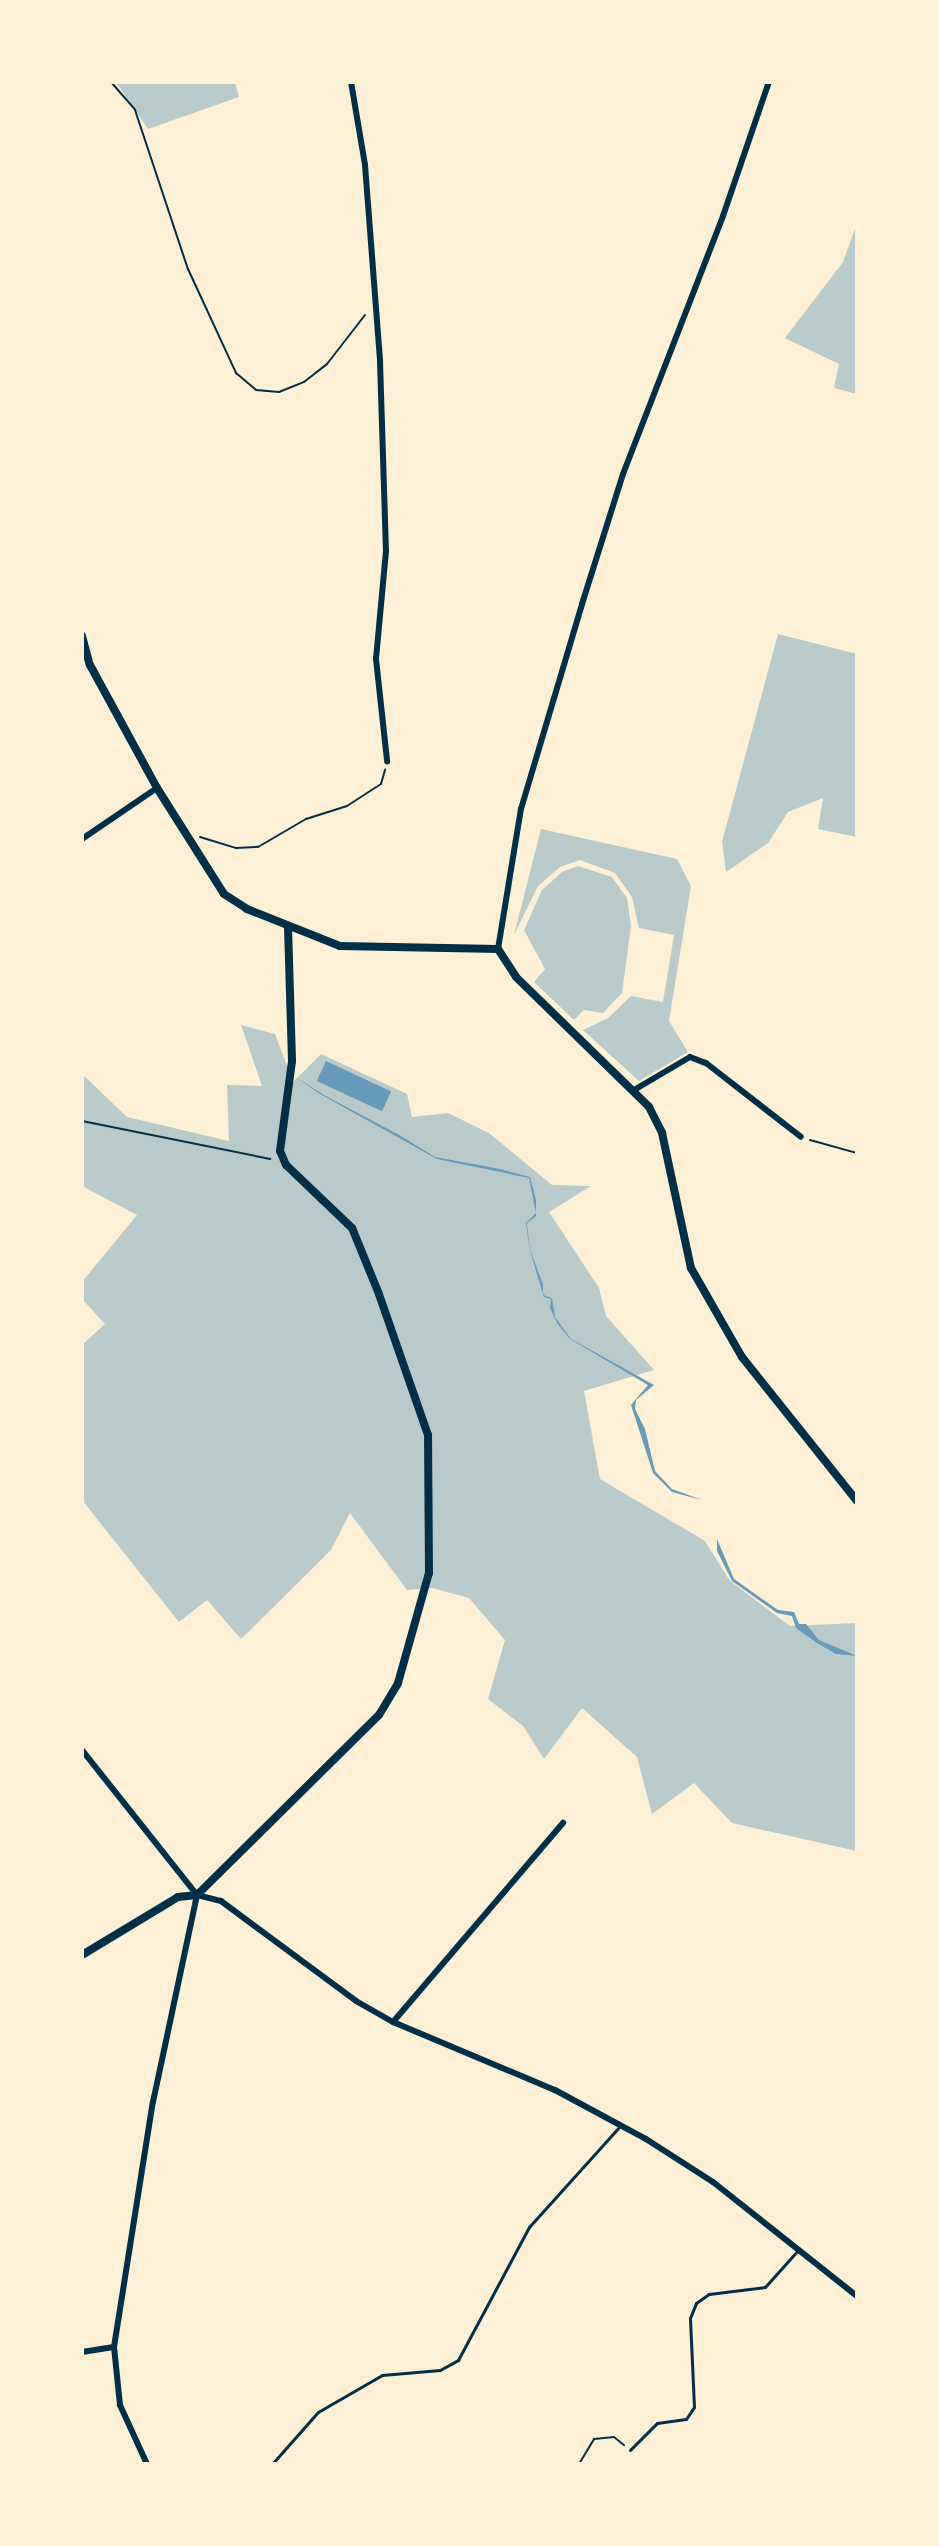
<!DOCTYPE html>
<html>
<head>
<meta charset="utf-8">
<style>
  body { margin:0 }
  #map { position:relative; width:939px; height:2546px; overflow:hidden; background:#fdf0d5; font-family:"Titillium Web",sans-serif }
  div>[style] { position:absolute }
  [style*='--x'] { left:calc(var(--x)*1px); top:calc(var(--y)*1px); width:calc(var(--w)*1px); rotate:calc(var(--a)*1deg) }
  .green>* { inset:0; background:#b9caca }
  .water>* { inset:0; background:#669bbc; transform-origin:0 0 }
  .path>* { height:2px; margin:-1px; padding:0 1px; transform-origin:1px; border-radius:1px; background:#003049 }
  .service>* { height:3px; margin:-1.5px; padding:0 1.5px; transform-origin:1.5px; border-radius:1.5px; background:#003049 }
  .minor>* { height:6px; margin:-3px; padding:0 3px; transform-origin:3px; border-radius:3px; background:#003049 }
  .tertiary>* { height:8px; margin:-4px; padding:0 4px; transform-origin:4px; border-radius:4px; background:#003049 }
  span { translate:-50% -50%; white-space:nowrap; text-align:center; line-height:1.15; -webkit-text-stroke:6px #fdf0d5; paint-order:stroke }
  .frame { position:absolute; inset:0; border:84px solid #fdf0d5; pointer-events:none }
</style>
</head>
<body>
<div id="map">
  <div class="green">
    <i style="clip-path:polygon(116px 82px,235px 82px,239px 97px,148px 129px)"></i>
    <i style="clip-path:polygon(857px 223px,857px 394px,834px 388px,839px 364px,785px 338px,843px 262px)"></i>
    <i style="clip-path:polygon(778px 634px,857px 654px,857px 837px,818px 829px,823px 798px,788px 812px,768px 843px,726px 872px,722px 842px)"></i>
    <i style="clip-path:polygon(541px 829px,677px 859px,691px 886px,669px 1021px,688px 1052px,639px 1081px,583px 1030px,608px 1018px,631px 996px,663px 1002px,674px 935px,639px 928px,632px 897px,615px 873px,580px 860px,560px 867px,538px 886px,514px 935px)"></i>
    <i style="clip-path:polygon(578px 866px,612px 877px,627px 898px,631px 926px,622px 993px,603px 1013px,584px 1010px,574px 1020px,534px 982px,545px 969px,524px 930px,542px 890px,562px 872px)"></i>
    <i style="clip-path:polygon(241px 1025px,275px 1034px,293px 1082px,321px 1054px,407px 1094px,412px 1117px,448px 1113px,489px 1133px,552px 1185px,591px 1186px,549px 1212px,599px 1288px,606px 1316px,654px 1370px,584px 1391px,600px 1479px,705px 1541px,730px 1581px,790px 1626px,857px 1623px,857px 1851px,732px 1823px,694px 1783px,652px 1814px,637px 1757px,582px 1708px,544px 1759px,523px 1726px,488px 1699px,505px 1640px,469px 1598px,432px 1588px,407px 1590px,350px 1513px,331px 1550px,241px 1639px,207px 1600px,179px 1622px,82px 1500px,82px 1345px,105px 1324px,82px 1299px,82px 1282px,137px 1215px,82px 1186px,82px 1074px,127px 1117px,229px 1141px,227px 1085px,262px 1086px)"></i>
  </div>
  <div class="water">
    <i style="left:326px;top:1061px;width:72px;height:22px;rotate:25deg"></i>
    <i style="clip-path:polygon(294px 1076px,324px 1095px,401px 1136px,435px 1157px,500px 1169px,530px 1177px,536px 1200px,536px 1216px,534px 1218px,527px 1223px,527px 1224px,530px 1250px,543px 1284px,543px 1293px,545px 1296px,550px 1297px,552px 1299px,555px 1317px,571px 1339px,654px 1385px,636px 1400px,635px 1409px,645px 1429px,655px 1471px,672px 1489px,702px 1500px,672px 1492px,653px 1473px,631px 1405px,648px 1385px,570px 1339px,557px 1323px,550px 1308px,551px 1299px,544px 1297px,543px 1294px,530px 1251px,526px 1223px,536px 1213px,529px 1178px,437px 1159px,320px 1094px)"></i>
    <i style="clip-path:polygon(717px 1539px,734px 1579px,778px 1610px,794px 1612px,799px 1624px,806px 1624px,819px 1640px,857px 1656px,836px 1654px,817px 1643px,796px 1628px,792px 1616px,777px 1613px,732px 1581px,717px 1551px)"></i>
  </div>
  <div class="path">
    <i style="--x:111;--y:82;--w:37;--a:49"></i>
    <i style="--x:135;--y:110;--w:168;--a:71.6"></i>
    <i style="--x:188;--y:269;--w:115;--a:65.2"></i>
    <i style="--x:236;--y:373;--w:26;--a:40"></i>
    <i style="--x:256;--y:390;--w:23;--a:5"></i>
    <i style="--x:279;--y:392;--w:27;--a:-22"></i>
    <i style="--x:304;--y:382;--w:29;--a:-38"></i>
    <i style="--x:327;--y:364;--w:62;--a:-52.2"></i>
    <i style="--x:200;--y:837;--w:38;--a:17"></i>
    <i style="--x:236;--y:848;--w:22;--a:-3"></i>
    <i style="--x:258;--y:847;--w:56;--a:-30.3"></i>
    <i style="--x:306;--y:819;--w:43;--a:-17.6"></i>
    <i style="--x:347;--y:806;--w:40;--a:-32.9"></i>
    <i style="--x:381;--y:784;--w:15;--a:-74"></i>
    <i style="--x:82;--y:1121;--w:192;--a:11.4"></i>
    <i style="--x:810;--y:1140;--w:49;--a:15.5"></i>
    <i style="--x:579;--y:2464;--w:29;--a:-59"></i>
    <i style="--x:594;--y:2439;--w:20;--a:-6"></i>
    <i style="--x:614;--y:2437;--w:13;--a:39"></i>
  </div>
  <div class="service">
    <i style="--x:630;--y:2450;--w:38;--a:-45"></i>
    <i style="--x:657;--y:2423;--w:29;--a:-8"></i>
    <i style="--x:686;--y:2419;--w:14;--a:-56"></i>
    <i style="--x:694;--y:2407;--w:89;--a:-92.6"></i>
    <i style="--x:690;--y:2318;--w:16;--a:-68"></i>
    <i style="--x:696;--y:2303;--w:16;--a:-35"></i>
    <i style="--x:709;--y:2294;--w:56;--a:-7.1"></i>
    <i style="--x:765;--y:2287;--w:51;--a:-48.2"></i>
    <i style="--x:272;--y:2464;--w:69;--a:-48.5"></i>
    <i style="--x:318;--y:2412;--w:74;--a:-30"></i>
    <i style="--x:382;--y:2375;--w:58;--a:-4.9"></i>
    <i style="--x:440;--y:2370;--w:21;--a:-29"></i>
    <i style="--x:458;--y:2360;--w:151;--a:-61.9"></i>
    <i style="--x:529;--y:2227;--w:136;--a:-48"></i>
  </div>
  <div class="minor">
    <i style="--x:351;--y:82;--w:84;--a:80.4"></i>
    <i style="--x:365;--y:165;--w:197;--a:85.6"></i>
    <i style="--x:380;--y:361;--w:190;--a:88.2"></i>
    <i style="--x:386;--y:551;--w:108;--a:95.3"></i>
    <i style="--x:376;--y:659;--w:103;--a:83.8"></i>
    <i style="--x:82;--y:839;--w:91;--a:-34.2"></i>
    <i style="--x:498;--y:949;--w:142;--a:-80.7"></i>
    <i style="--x:521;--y:809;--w:214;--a:-73.4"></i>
    <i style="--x:582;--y:604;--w:136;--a:-72.5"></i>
    <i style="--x:623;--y:474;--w:277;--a:-68.8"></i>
    <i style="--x:723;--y:216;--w:142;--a:-71.1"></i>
    <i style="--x:634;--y:1090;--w:65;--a:-30.5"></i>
    <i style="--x:690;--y:1057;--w:17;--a:21"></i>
    <i style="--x:706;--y:1063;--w:120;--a:37.9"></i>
    <i style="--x:82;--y:1750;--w:185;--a:51.6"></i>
    <i style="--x:197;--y:1895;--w:25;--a:14"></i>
    <i style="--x:221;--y:1901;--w:168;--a:36.5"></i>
    <i style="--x:356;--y:2001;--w:43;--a:29.6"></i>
    <i style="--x:393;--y:2022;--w:176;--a:22.8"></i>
    <i style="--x:555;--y:2090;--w:103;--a:28.3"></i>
    <i style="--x:646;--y:2139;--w:80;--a:32.7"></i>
    <i style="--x:713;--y:2182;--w:184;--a:38.4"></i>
    <i style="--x:393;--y:2022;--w:262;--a:-49.5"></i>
    <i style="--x:82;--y:2352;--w:32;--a:-9"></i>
    <i style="--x:147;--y:2464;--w:65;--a:-114.6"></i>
    <i style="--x:120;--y:2405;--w:58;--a:-95.9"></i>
    <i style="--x:114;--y:2347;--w:248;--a:-81"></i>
    <i style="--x:153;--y:2102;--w:212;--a:-78"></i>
  </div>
  <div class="tertiary">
    <i style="--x:82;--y:636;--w:30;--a:75"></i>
    <i style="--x:90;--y:665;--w:140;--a:61.4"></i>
    <i style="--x:157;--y:788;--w:125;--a:57.7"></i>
    <i style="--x:224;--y:894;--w:27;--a:33"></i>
    <i style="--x:247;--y:909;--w:100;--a:21.7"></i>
    <i style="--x:340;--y:946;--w:158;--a:1.1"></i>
    <i style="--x:498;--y:949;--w:33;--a:57"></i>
    <i style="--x:516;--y:977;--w:186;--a:44.3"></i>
    <i style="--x:649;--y:1107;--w:29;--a:63"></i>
    <i style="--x:662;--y:1133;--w:138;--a:77.9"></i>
    <i style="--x:691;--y:1268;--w:103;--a:60.2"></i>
    <i style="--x:742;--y:1357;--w:184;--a:51.4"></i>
    <i style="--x:82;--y:1955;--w:112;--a:-31.1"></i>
    <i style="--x:178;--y:1897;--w:19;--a:-6"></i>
    <i style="--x:197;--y:1895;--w:256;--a:-44.7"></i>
    <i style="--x:379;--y:1715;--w:37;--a:-59"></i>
    <i style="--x:398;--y:1683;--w:114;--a:-74.3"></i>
    <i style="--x:429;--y:1573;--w:138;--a:-90.4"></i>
    <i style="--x:428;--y:1435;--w:149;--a:-109.2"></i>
    <i style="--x:379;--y:1294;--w:71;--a:-112.2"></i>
    <i style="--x:352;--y:1228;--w:91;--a:-136.3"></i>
    <i style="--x:286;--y:1165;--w:15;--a:-113"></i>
    <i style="--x:280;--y:1151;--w:91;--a:-82.4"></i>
    <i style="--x:292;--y:1061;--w:133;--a:-91.7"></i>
  </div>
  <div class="frame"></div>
</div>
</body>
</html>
